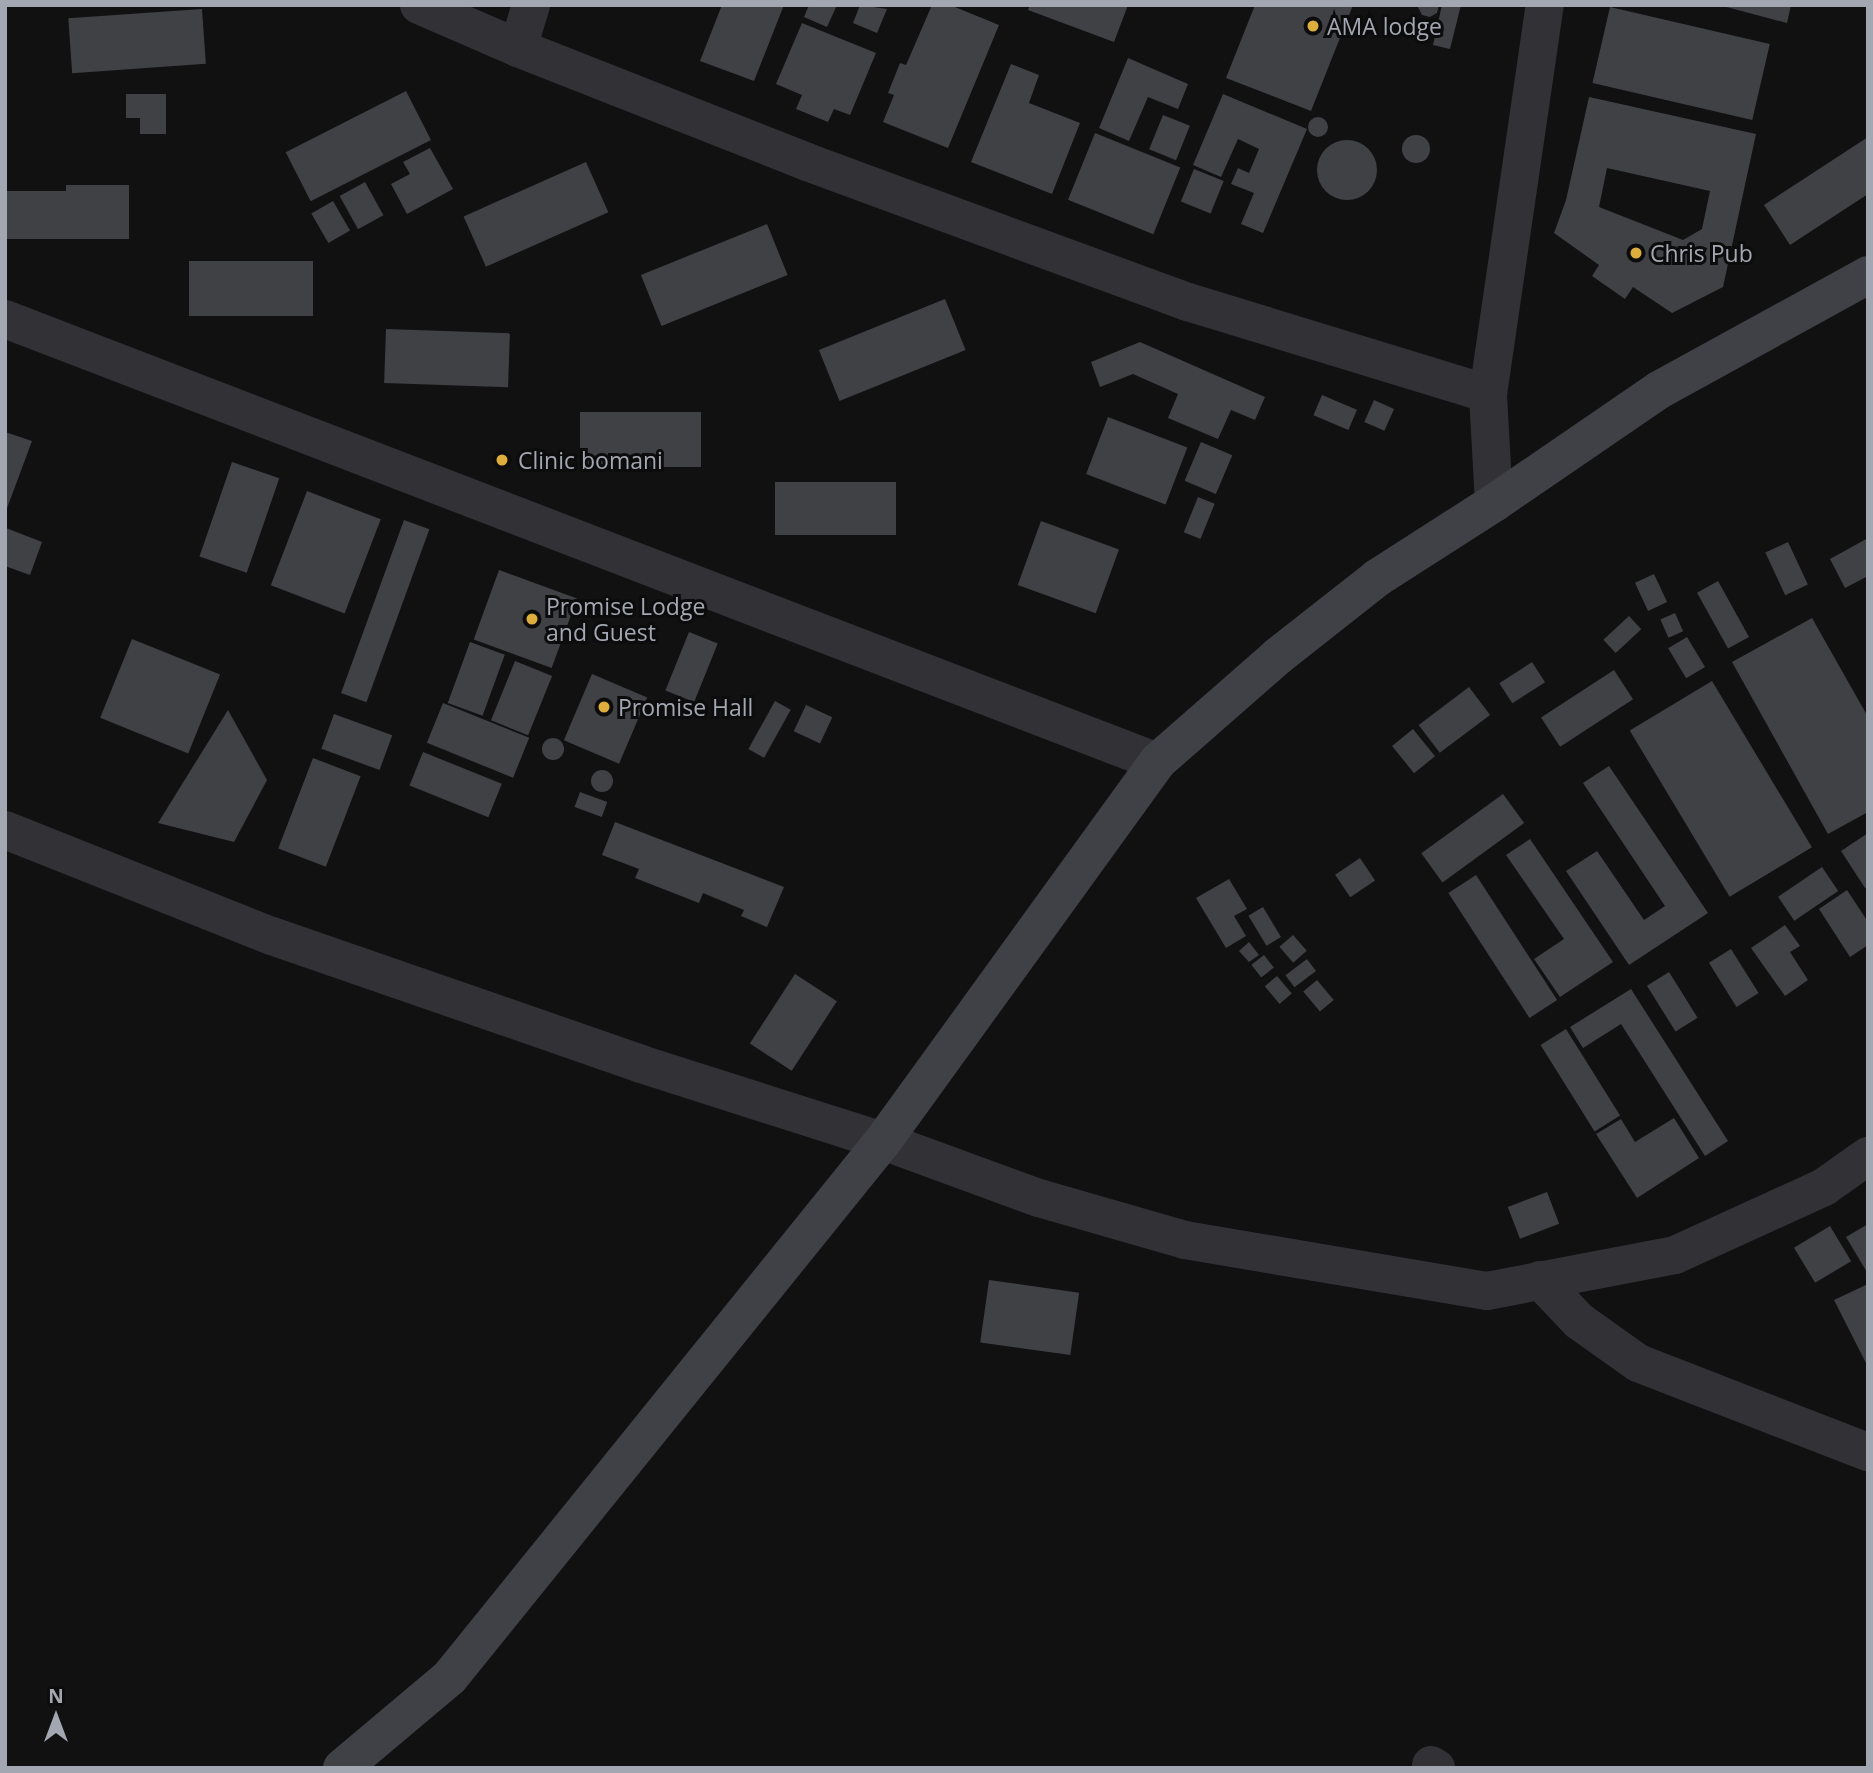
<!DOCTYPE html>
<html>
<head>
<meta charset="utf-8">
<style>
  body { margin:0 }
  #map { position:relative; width:1873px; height:1773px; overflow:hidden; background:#111112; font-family:"Open Sans",sans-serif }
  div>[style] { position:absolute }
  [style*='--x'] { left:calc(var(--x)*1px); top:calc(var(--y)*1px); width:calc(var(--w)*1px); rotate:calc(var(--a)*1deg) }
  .building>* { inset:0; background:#404145; transform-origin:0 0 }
  .round { border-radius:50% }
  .street>* { height:38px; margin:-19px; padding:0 19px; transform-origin:19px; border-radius:19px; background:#323236 }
  .secondary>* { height:38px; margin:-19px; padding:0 19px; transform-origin:19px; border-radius:19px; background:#404146 }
  .dots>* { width:19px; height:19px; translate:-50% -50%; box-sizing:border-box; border:4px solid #0c0c0d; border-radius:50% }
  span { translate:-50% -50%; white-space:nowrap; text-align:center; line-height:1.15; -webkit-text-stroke:6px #0c0c0d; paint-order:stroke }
  .poi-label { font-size:23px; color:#a3a7b1 }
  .left { translate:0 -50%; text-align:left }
  .frame { position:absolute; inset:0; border:7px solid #a3a7b1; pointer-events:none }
  .north { position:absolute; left:21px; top:1682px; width:70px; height:70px; -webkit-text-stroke:5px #0c0c0d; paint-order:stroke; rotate:0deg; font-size:19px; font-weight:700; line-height:28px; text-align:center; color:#a3a7b1 }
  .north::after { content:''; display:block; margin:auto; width:24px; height:32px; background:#a3a7b1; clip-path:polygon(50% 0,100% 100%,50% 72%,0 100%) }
</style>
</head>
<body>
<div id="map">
  <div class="building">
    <i style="clip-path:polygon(722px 5px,784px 5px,754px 81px,700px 61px)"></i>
    <i style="clip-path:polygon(809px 5px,837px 5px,827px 27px,804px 17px)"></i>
    <i style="clip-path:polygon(860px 5px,887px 9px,877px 33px,853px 23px)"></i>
    <i style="clip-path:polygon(932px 5px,950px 5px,999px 25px,948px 148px,883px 122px,894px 95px,888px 93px,900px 63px,906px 65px)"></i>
    <i style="clip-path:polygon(1030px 5px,1128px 5px,1114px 42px,1028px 10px)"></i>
    <i style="clip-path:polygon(1255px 5px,1353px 5px,1311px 111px,1226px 78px)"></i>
    <i style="clip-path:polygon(1417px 5px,1439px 5px,1437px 13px,1430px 17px,1422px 15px)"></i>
    <i style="clip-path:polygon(1442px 5px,1461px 5px,1450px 49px,1433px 45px)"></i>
    <i style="clip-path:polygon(1719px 5px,1791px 5px,1787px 23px)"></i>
    <i style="left:1610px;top:7px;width:164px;height:78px;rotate:13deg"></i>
    <i style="left:202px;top:9px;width:55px;height:134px;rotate:86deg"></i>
    <i style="clip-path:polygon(802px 23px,876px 53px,850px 115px,834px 109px,828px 122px,796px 109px,802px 95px,776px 84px)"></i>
    <i style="clip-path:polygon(1128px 58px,1188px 84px,1178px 109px,1148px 97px,1129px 141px,1099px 128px)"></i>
    <i style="clip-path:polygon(1011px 64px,1039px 75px,1029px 103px,1080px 123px,1052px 194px,971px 162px)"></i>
    <i style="left:406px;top:91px;width:55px;height:135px;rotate:63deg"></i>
    <i style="clip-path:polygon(126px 94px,166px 94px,166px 134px,140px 134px,140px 118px,126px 118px)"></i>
    <i style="clip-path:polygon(1223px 94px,1307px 129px,1263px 233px,1241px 224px,1254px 193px,1231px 184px,1238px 168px,1249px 173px,1259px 149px,1238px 139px,1221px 177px,1193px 165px)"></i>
    <i style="clip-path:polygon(evenodd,1589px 97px,1756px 134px,1723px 287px,1672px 313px,1633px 287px,1625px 299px,1592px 276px,1599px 265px,1554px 233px,1566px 200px,1589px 97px,1607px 168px,1710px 191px,1702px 229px,1683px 240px,1599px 207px,1607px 168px)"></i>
    <i style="left:1163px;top:115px;width:29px;height:37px;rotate:22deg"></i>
    <i class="round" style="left:1308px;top:117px;width:20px;height:20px"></i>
    <i style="left:1095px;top:133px;width:92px;height:72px;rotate:22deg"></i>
    <i class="round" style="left:1402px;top:135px;width:28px;height:28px"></i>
    <i style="clip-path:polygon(1868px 137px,1868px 194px,1790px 245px,1764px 205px)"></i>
    <i class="round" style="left:1317px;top:140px;width:60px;height:60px"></i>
    <i style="clip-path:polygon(430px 148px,453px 189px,407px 214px,391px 184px,410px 174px,403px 162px)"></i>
    <i style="left:586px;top:162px;width:55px;height:134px;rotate:66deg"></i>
    <i style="left:1194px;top:169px;width:32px;height:35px;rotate:22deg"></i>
    <i style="left:365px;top:182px;width:38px;height:29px;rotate:61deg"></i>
    <i style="clip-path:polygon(66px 185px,129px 185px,129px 239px,5px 239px,5px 191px,66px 191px)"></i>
    <i style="left:333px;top:201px;width:34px;height:25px;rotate:60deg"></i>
    <i style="left:767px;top:224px;width:55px;height:136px;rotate:68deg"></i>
    <i style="left:189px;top:261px;width:124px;height:55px"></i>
    <i style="left:945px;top:299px;width:55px;height:136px;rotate:68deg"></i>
    <i style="left:386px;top:329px;width:124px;height:54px;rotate:2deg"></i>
    <i style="clip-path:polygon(1140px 342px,1265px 397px,1255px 420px,1231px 410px,1218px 439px,1168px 418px,1178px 394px,1133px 374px,1100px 387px,1091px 362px)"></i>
    <i style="left:1322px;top:395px;width:38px;height:22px;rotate:23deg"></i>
    <i style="left:1374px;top:400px;width:22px;height:24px;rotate:24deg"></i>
    <i style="left:580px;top:412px;width:121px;height:55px"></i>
    <i style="left:1108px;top:417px;width:85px;height:61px;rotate:21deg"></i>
    <i style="clip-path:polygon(5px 432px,32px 441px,6px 511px,5px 511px)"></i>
    <i style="left:1201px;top:442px;width:34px;height:42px;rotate:23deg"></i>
    <i style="left:232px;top:462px;width:50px;height:100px;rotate:19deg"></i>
    <i style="left:775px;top:482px;width:121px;height:53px"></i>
    <i style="left:307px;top:491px;width:79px;height:101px;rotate:21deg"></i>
    <i style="left:1198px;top:497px;width:18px;height:38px;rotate:22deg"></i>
    <i style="left:404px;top:520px;width:27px;height:184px;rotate:20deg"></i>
    <i style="left:1041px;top:521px;width:83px;height:68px;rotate:20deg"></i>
    <i style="clip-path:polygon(6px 528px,42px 542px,30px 575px,5px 566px)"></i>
    <i style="clip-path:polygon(1868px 538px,1868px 576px,1845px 588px,1830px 559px)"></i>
    <i style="left:1788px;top:542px;width:47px;height:25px;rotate:65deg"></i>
    <i style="left:499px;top:570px;width:83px;height:74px;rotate:20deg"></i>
    <i style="left:1654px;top:574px;width:31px;height:21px;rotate:65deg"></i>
    <i style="left:1718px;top:581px;width:64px;height:24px;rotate:61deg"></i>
    <i style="left:1675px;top:613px;width:20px;height:16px;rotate:66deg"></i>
    <i style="left:1629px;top:616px;width:18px;height:35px;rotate:47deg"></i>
    <i style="clip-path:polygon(1812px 618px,1868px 717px,1868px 812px,1828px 834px,1732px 662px)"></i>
    <i style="left:689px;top:632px;width:31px;height:63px;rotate:22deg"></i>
    <i style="left:1687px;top:637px;width:35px;height:22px;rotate:59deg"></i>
    <i style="left:132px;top:639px;width:95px;height:85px;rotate:22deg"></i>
    <i style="left:470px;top:642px;width:37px;height:65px;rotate:20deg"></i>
    <i style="left:515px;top:661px;width:40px;height:64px;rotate:22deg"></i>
    <i style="left:1532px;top:662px;width:24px;height:39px;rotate:57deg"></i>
    <i style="left:1614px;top:670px;width:35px;height:87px;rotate:57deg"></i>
    <i style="left:592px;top:674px;width:60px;height:72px;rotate:23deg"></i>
    <i style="left:1712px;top:681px;width:194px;height:96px;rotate:59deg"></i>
    <i style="left:1469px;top:687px;width:35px;height:63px;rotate:53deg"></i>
    <i style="left:775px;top:701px;width:18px;height:55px;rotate:29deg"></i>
    <i style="left:443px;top:703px;width:93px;height:43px;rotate:22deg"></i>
    <i style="left:806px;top:705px;width:29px;height:29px;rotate:25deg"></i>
    <i style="clip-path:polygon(228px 710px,267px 780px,234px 842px,158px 823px)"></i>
    <i style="left:334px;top:714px;width:62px;height:37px;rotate:20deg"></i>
    <i style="left:1413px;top:729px;width:35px;height:27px;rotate:51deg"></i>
    <i class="round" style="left:542px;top:738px;width:22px;height:22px"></i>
    <i style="left:423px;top:752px;width:85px;height:36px;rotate:22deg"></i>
    <i style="left:313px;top:758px;width:51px;height:97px;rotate:21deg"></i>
    <i style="clip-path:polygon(1609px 766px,1708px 913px,1629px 965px,1566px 871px,1597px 851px,1644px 920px,1665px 906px,1583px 783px)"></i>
    <i class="round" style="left:591px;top:770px;width:22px;height:22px"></i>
    <i style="left:580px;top:792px;width:29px;height:16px;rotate:20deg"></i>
    <i style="left:1503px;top:794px;width:36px;height:101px;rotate:54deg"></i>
    <i style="clip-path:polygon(615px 822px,784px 887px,767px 927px,741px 916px,744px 910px,703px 893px,699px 903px,635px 878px,639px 869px,602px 855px)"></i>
    <i style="clip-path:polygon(1868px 833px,1868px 887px,1865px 888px,1841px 851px)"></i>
    <i style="clip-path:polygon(1530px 839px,1613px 962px,1560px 997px,1534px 959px,1564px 939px,1506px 855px)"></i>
    <i style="left:1360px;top:858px;width:27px;height:30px;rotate:56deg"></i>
    <i style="left:1822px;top:867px;width:29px;height:53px;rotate:56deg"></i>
    <i style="left:1476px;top:875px;width:149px;height:33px;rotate:57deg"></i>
    <i style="clip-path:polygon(1229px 879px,1247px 909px,1234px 916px,1246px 936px,1226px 948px,1196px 898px)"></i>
    <i style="clip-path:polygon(1847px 890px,1868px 922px,1868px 945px,1850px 957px,1819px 909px)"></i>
    <i style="left:1263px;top:907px;width:35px;height:17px;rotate:59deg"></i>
    <i style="clip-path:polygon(1785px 925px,1800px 946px,1790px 952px,1808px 980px,1785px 996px,1751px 948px)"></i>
    <i style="left:1293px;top:935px;width:21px;height:18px;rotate:49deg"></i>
    <i style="clip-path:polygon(1249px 942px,1259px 955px,1249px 962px,1239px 951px)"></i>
    <i style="left:1731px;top:949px;width:52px;height:26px;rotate:58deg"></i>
    <i style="left:1264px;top:955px;width:16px;height:16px;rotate:52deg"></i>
    <i style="left:1307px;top:959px;width:15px;height:27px;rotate:53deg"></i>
    <i style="left:1669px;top:972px;width:54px;height:26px;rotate:58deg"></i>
    <i style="left:795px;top:974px;width:50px;height:83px;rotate:33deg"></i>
    <i style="left:1277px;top:976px;width:23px;height:16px;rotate:50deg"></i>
    <i style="left:1317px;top:980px;width:26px;height:18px;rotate:50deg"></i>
    <i style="clip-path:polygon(1631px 989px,1728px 1141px,1705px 1156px,1621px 1024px,1583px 1048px,1570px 1027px)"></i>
    <i style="left:1566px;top:1029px;width:102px;height:30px;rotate:58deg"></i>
    <i style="clip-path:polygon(1674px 1118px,1699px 1158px,1637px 1198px,1596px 1134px,1621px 1119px,1635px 1142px)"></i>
    <i style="left:1547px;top:1192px;width:34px;height:42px;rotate:69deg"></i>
    <i style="clip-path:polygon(1868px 1224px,1868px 1274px,1846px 1237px)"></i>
    <i style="left:1830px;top:1226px;width:41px;height:42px;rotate:59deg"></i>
    <i style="left:989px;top:1280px;width:91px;height:63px;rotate:8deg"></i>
    <i style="clip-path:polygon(1868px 1284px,1868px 1367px,1834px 1300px)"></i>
  </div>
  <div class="street">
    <i style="--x:419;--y:5;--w:108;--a:23.5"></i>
    <i style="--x:518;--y:48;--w:311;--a:21.5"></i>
    <i style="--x:807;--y:162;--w:406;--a:20.2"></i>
    <i style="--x:1188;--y:302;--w:314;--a:17"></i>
    <i style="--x:518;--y:48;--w:45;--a:-73.2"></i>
    <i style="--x:5;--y:319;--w:1234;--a:21.03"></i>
    <i style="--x:1494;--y:503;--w:109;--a:-93.2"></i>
    <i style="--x:1488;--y:394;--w:393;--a:-81.7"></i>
    <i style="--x:5;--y:830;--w:287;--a:21.7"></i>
    <i style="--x:272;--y:936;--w:391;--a:19.1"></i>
    <i style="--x:641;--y:1064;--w:254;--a:17.7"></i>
    <i style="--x:883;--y:1141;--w:166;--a:20.1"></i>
    <i style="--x:1039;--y:1198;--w:152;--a:16"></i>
    <i style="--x:1185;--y:1240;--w:306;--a:9.6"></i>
    <i style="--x:1487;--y:1291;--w:191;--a:-10.8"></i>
    <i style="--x:1675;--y:1255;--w:164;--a:-24.5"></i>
    <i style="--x:1824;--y:1187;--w:54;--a:-35.2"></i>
    <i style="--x:1540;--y:1280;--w:57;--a:46.4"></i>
    <i style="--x:1579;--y:1321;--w:72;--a:35.4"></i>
    <i style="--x:1638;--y:1363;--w:247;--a:21.2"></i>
    <i style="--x:1431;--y:1765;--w:6;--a:31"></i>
  </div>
  <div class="secondary">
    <i style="--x:342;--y:1768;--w:141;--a:-40.1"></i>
    <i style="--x:450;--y:1677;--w:689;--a:-51.07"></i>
    <i style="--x:883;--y:1141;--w:468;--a:-54.1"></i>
    <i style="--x:1157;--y:762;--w:161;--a:-41.2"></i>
    <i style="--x:1278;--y:656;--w:126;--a:-38.2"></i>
    <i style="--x:1377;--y:578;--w:139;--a:-32.7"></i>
    <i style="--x:1494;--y:503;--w:200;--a:-34.4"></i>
    <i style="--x:1659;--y:390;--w:239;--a:-28.8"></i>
  </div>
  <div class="dots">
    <i style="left:1313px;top:26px;background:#ddad3e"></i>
    <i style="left:1636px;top:253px;background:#ddad3e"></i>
    <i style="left:502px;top:460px;background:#ddad3e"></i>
    <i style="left:532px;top:619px;background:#ddad3e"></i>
    <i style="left:604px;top:707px;background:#ddad3e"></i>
  </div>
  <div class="poi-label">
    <span class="left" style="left:1327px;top:26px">AMA lodge</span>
    <span class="left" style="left:1650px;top:253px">Chris Pub</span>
    <span class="left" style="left:518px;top:460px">Clinic bomani</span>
    <span class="left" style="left:546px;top:619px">Promise Lodge<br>and Guest</span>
    <span class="left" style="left:618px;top:707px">Promise Hall</span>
  </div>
  <div class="frame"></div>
  <div class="north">N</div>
</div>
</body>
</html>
